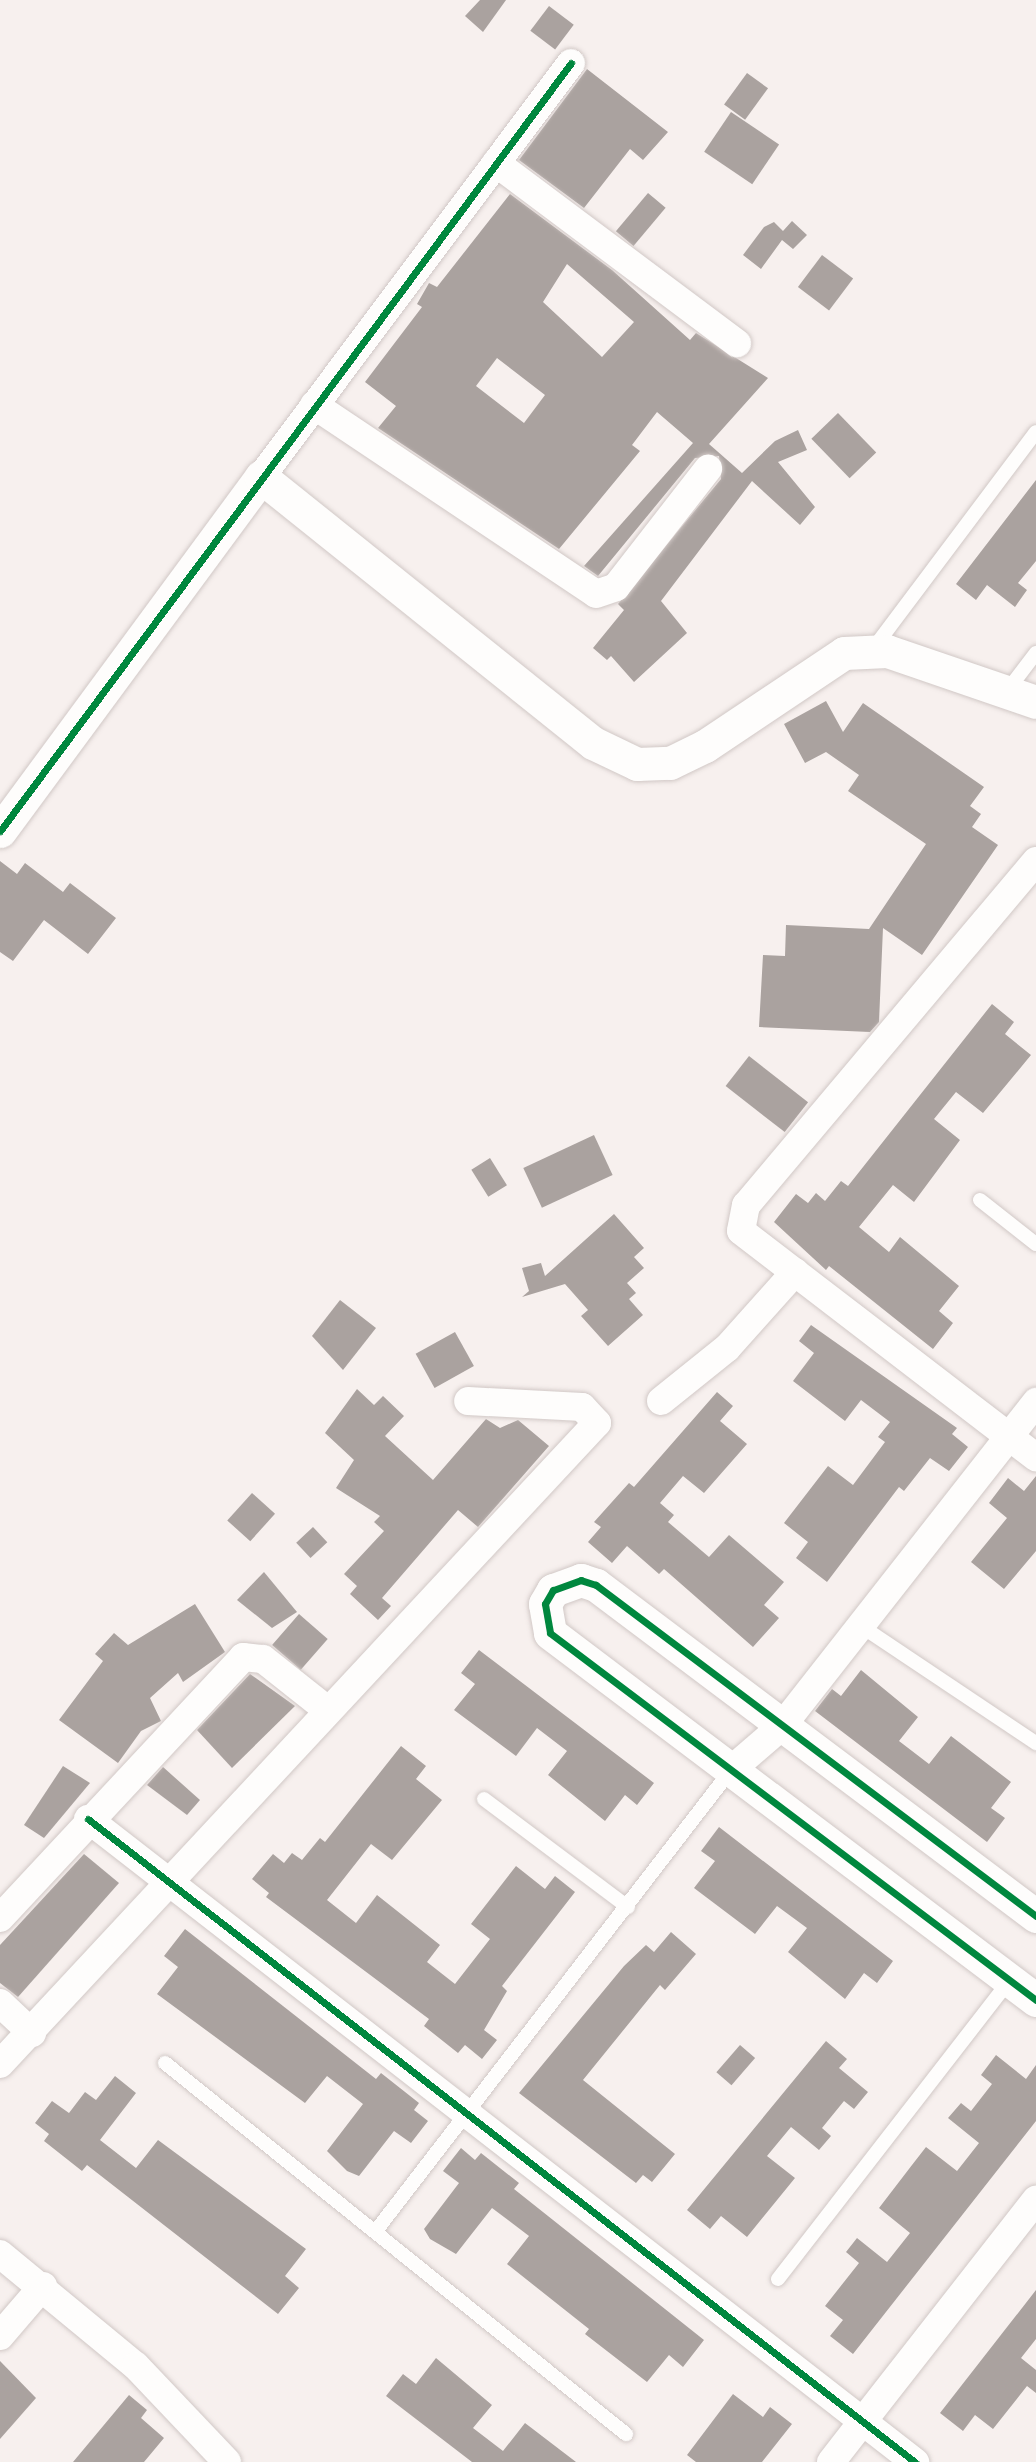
<!DOCTYPE html>
<html>
<head>
<meta charset="utf-8">
<style>
  body { margin:0 }
  #map { position:relative; width:1036px; height:2462px; overflow:hidden; background:#f7f0ee; font-family:Signika,sans-serif }
  div>[style] { position:absolute }
  [style*='--x'] { left:calc(var(--x)*1px); top:calc(var(--y)*1px); width:calc(var(--w)*1px); rotate:calc(var(--a)*1deg) }
  .building>* { inset:0; background:#aaa29f; transform-origin:0 0 }
  .roads { filter:drop-shadow(0 0 2px #d1c8c6) drop-shadow(0 0 2px #d1c8c6) }
  .service>* { height:14px; margin:-7px; padding:0 7px; transform-origin:7px; border-radius:7px; background:#fefdfc }
  .minor>* { height:28px; margin:-14px; padding:0 14px; transform-origin:14px; border-radius:14px; background:#fefdfc }
  .tertiary>* { height:33px; margin:-16.5px; padding:0 16.5px; transform-origin:16.5px; border-radius:16.5px; background:#fefdfc }
  .cycleway>* { height:7px; margin:-3.5px; padding:0 3.5px; transform-origin:3.5px; border-radius:3.5px; background:#00873e }
  span { translate:-50% -50%; white-space:nowrap; text-align:center; line-height:1.15; -webkit-text-stroke:7px #fefefe; paint-order:stroke }
</style>
</head>
<body>
<div id="map">
  <div class="building">
    <i style="clip-path:polygon(480px 0,506px 0,483px 32px,465px 16px)"></i>
    <i style="left:549px;top:6px;width:31px;height:31px;rotate:37deg"></i>
    <i style="clip-path:polygon(587px 69px,668px 132px,643px 160px,630px 149px,584px 208px,519px 160px)"></i>
    <i style="left:747px;top:73px;width:26px;height:39px;rotate:36deg"></i>
    <i style="left:731px;top:112px;width:58px;height:48px;rotate:34deg"></i>
    <i style="left:648px;top:193px;width:23px;height:50px;rotate:40deg"></i>
    <i style="clip-path:polygon(evenodd,510px 194px,612px 270px,690px 340px,696px 333px,768px 378px,709px 444px,742px 473px,775px 441px,798px 430px,807px 450px,778px 462px,815px 507px,800px 525px,752px 481px,661px 601px,687px 633px,634px 682px,611px 656px,607px 660px,593px 648px,624px 610px,618px 604px,721px 479px,719px 456px,695px 458px,598px 576px,584px 566px,693px 443px,657px 412px,632px 445px,640px 451px,559px 549px,378px 428px,396px 406px,365px 382px,422px 307px,417px 304px,429px 283px,437px 287px,510px 194px,567px 264px,634px 322px,602px 357px,543px 302px,567px 264px,510px 194px,497px 358px,545px 395px,524px 423px,476px 386px,497px 358px)"></i>
    <i style="clip-path:polygon(792px 221px,807px 235px,793px 249px,782px 240px,761px 269px,743px 255px,764px 227px,774px 222px,783px 231px)"></i>
    <i style="left:822px;top:255px;width:39px;height:40px;rotate:37deg"></i>
    <i style="left:838px;top:413px;width:55px;height:37px;rotate:46deg"></i>
    <i style="clip-path:polygon(1036px 480px,1036px 561px,1018px 583px,1027px 590px,1015px 607px,987px 585px,976px 600px,956px 584px)"></i>
    <i style="clip-path:polygon(826px 701px,843px 732px,863px 703px,984px 787px,970px 806px,981px 814px,972px 827px,998px 845px,922px 955px,883px 928px,879px 1022px,870px 1032px,759px 1027px,763px 955px,785px 956px,786px 925px,869px 929px,926px 844px,848px 791px,859px 775px,826px 752px,805px 763px,784px 724px)"></i>
    <i style="clip-path:polygon(0 861px,17px 874px,25px 863px,63px 892px,70px 883px,116px 918px,88px 954px,44px 920px,13px 961px,0 952px)"></i>
    <i style="clip-path:polygon(992px 1004px,1014px 1022px,1005px 1034px,1031px 1055px,983px 1113px,956px 1092px,934px 1119px,960px 1140px,914px 1202px,893px 1185px,859px 1227px,889px 1252px,900px 1237px,959px 1286px,939px 1311px,953px 1323px,933px 1349px,829px 1266px,826px 1270px,774px 1222px,796px 1194px,808px 1203px,816px 1193px,825px 1201px,841px 1181px,848px 1186px)"></i>
    <i style="left:749px;top:1056px;width:75px;height:38px;rotate:38deg"></i>
    <i style="left:594px;top:1135px;width:44px;height:78px;rotate:65deg"></i>
    <i style="left:490px;top:1158px;width:32px;height:22px;rotate:58deg"></i>
    <i style="clip-path:polygon(614px 1214px,644px 1248px,634px 1257px,644px 1268px,627px 1283px,636px 1293px,629px 1299px,643px 1315px,608px 1346px,581px 1316px,588px 1310px,565px 1284px,522px 1297px,529px 1291px,522px 1268px,541px 1263px,545px 1276px)"></i>
    <i style="clip-path:polygon(340px 1300px,376px 1328px,343px 1370px,312px 1336px)"></i>
    <i style="clip-path:polygon(811px 1325px,957px 1428px,952px 1434px,968px 1447px,949px 1471px,930px 1458px,904px 1491px,899px 1487px,827px 1582px,796px 1558px,808px 1542px,784px 1523px,828px 1466px,853px 1485px,885px 1442px,878px 1437px,890px 1422px,861px 1400px,845px 1421px,793px 1381px,814px 1353px,799px 1341px)"></i>
    <i style="left:455px;top:1332px;width:39px;height:45px;rotate:61deg"></i>
    <i style="clip-path:polygon(357px 1389px,374px 1405px,383px 1396px,404px 1416px,385px 1436px,433px 1480px,486px 1419px,500px 1428px,518px 1420px,549px 1446px,478px 1527px,458px 1510px,382px 1598px,391px 1606px,378px 1620px,350px 1594px,357px 1586px,344px 1574px,384px 1531px,374px 1522px,380px 1516px,336px 1488px,354px 1460px,325px 1433px)"></i>
    <i style="clip-path:polygon(717px 1392px,733px 1406px,720px 1421px,747px 1444px,704px 1493px,683px 1476px,660px 1503px,674px 1515px,668px 1522px,709px 1557px,729px 1535px,784px 1582px,764px 1605px,779px 1618px,753px 1647px,664px 1569px,659px 1574px,627px 1546px,612px 1563px,588px 1542px,601px 1527px,594px 1522px,629px 1483px,634px 1487px)"></i>
    <i style="clip-path:polygon(1036px 1476px,1036px 1551px,1004px 1589px,971px 1562px,1007px 1518px,989px 1503px,1008px 1478px,1024px 1491px)"></i>
    <i style="left:252px;top:1493px;width:31px;height:37px;rotate:42deg"></i>
    <i style="left:313px;top:1527px;width:21px;height:23px;rotate:47deg"></i>
    <i style="clip-path:polygon(264px 1572px,297px 1612px,272px 1628px,237px 1600px)"></i>
    <i style="clip-path:polygon(195px 1604px,225px 1652px,183px 1682px,178px 1673px,150px 1698px,161px 1721px,141px 1731px,118px 1763px,59px 1720px,103px 1661px,95px 1654px,114px 1633px,128px 1645px)"></i>
    <i style="left:299px;top:1614px;width:38px;height:41px;rotate:41deg"></i>
    <i style="clip-path:polygon(479px 1650px,654px 1783px,637px 1805px,625px 1795px,605px 1821px,548px 1775px,567px 1751px,537px 1728px,516px 1756px,454px 1710px,475px 1684px,461px 1673px)"></i>
    <i style="clip-path:polygon(861px 1670px,918px 1717px,899px 1741px,929px 1764px,951px 1736px,1011px 1782px,991px 1808px,1005px 1818px,987px 1842px,815px 1711px,832px 1689px,841px 1696px)"></i>
    <i style="clip-path:polygon(250px 1674px,295px 1706px,232px 1768px,197px 1730px)"></i>
    <i style="clip-path:polygon(401px 1746px,426px 1766px,416px 1779px,442px 1800px,392px 1860px,371px 1844px,327px 1900px,356px 1923px,377px 1895px,440px 1945px,427px 1962px,455px 1984px,490px 1939px,471px 1924px,516px 1866px,545px 1889px,555px 1876px,575px 1892px,502px 1986px,507px 1991px,484px 2030px,497px 2040px,482px 2059px,465px 2045px,458px 2053px,424px 2026px,429px 2019px,266px 1897px,269px 1893px,252px 1879px,273px 1854px,284px 1863px,292px 1853px,302px 1860px,320px 1838px,325px 1842px)"></i>
    <i style="clip-path:polygon(63px 1766px,90px 1783px,44px 1838px,24px 1825px)"></i>
    <i style="clip-path:polygon(163px 1767px,200px 1800px,187px 1815px,147px 1785px)"></i>
    <i style="clip-path:polygon(719px 1827px,893px 1961px,877px 1983px,864px 1973px,845px 1999px,788px 1952px,807px 1928px,777px 1906px,755px 1934px,694px 1888px,715px 1861px,701px 1851px)"></i>
    <i style="clip-path:polygon(84px 1854px,119px 1883px,18px 1997px,0 1983px,0 1945px)"></i>
    <i style="clip-path:polygon(185px 1929px,376px 2079px,381px 2073px,419px 2103px,414px 2110px,428px 2121px,411px 2143px,394px 2131px,359px 2176px,347px 2171px,327px 2151px,363px 2104px,327px 2076px,305px 2103px,157px 1994px,178px 1967px,164px 1956px)"></i>
    <i style="clip-path:polygon(671px 1932px,696px 1954px,665px 1990px,660px 1985px,583px 2080px,675px 2154px,652px 2182px,643px 2175px,636px 2183px,519px 2093px,624px 1966px,646px 1945px,654px 1952px)"></i>
    <i style="clip-path:polygon(826px 2041px,847px 2059px,839px 2068px,868px 2092px,854px 2109px,844px 2101px,822px 2128px,831px 2136px,819px 2150px,791px 2127px,767px 2156px,795px 2178px,747px 2237px,721px 2216px,710px 2229px,687px 2210px)"></i>
    <i style="left:740px;top:2045px;width:20px;height:36px;rotate:41deg"></i>
    <i style="clip-path:polygon(996px 2055px,1026px 2079px,1036px 2065px,1036px 2121px,853px 2354px,830px 2336px,843px 2320px,825px 2306px,859px 2263px,846px 2252px,857px 2238px,887px 2262px,910px 2233px,879px 2208px,912px 2165px,926px 2147px,957px 2171px,979px 2143px,948px 2118px,961px 2103px,971px 2111px,992px 2084px,981px 2075px)"></i>
    <i style="clip-path:polygon(115px 2076px,136px 2093px,100px 2140px,136px 2168px,158px 2140px,306px 2249px,285px 2276px,299px 2288px,278px 2314px,87px 2165px,82px 2171px,44px 2141px,49px 2134px,35px 2123px,52px 2101px,69px 2113px,85px 2092px,96px 2100px)"></i>
    <i style="clip-path:polygon(461px 2148px,475px 2160px,481px 2153px,519px 2183px,514px 2189px,704px 2340px,683px 2367px,669px 2355px,647px 2382px,585px 2334px,589px 2329px,507px 2264px,529px 2236px,492px 2208px,456px 2254px,430px 2239px,424px 2229px,459px 2183px,443px 2171px)"></i>
    <i style="clip-path:polygon(1036px 2290px,1036px 2339px,1021px 2358px,1036px 2370px,1036px 2393px,1027px 2386px,993px 2429px,975px 2415px,963px 2431px,940px 2413px)"></i>
    <i style="clip-path:polygon(436px 2358px,492px 2405px,473px 2428px,503px 2451px,525px 2423px,576px 2462px,472px 2462px,386px 2396px,403px 2374px,416px 2384px)"></i>
    <i style="clip-path:polygon(0 2361px,36px 2398px,0 2439px)"></i>
    <i style="clip-path:polygon(733px 2394px,763px 2417px,770px 2407px,792px 2424px,762px 2462px,696px 2462px,687px 2455px)"></i>
    <i style="clip-path:polygon(129px 2395px,147px 2410px,141px 2418px,164px 2438px,144px 2462px,73px 2462px)"></i>
  </div>
  <div class="roads">
    <div class="service">
      <i style="--x:873;--y:649;--w:271;--a:-53.1"></i>
      <i style="--x:1007;--y:691;--w:48;--a:-52.7"></i>
      <i style="--x:980;--y:1200;--w:71;--a:38.2"></i>
      <i style="--x:861;--y:1626;--w:211;--a:33.8"></i>
      <i style="--x:484;--y:1799;--w:180;--a:36.9"></i>
      <i style="--x:165;--y:2063;--w:592;--a:38.83"></i>
      <i style="--x:375;--y:2232;--w:583;--a:-52.38"></i>
      <i style="--x:778;--y:2279;--w:378;--a:-52.2"></i>
    </div>
    <div class="minor">
      <i style="--x:496;--y:163;--w:301;--a:36.8"></i>
      <i style="--x:314;--y:405;--w:339;--a:33.8"></i>
      <i style="--x:596;--y:594;--w:21;--a:-19"></i>
      <i style="--x:616;--y:587;--w:150;--a:-52.1"></i>
      <i style="--x:261;--y:477;--w:517;--a:-53.17"></i>
      <i style="--x:1036;--y:861;--w:450;--a:130.1"></i>
      <i style="--x:746;--y:1205;--w:26;--a:101"></i>
      <i style="--x:741;--y:1231;--w:372;--a:37.5"></i>
      <i style="--x:661;--y:1401;--w:85;--a:-38.8"></i>
      <i style="--x:727;--y:1348;--w:102;--a:-48.2"></i>
      <i style="--x:731;--y:1770;--w:67;--a:-40.8"></i>
      <i style="--x:782;--y:1726;--w:412;--a:-51.9"></i>
      <i style="--x:88;--y:1819;--w:1048;--a:37.87"></i>
      <i style="--x:0;--y:1918;--w:357;--a:-47"></i>
      <i style="--x:243;--y:1657;--w:20;--a:6"></i>
      <i style="--x:263;--y:1659;--w:79;--a:38.3"></i>
      <i style="--x:0;--y:2003;--w:44;--a:43.2"></i>
      <i style="--x:0;--y:2064;--w:876;--a:-47.04"></i>
      <i style="--x:597;--y:1423;--w:22;--a:-133"></i>
      <i style="--x:582;--y:1407;--w:114;--a:-177"></i>
      <i style="--x:0;--y:2254;--w:176;--a:39.5"></i>
      <i style="--x:136;--y:2366;--w:132;--a:46.5"></i>
      <i style="--x:0;--y:2336;--w:66;--a:-49.3"></i>
      <i style="--x:831;--y:2462;--w:333;--a:-52"></i>
    </div>
    <div class="tertiary">
      <i style="--x:0;--y:831;--w:440;--a:-53.6"></i>
      <i style="--x:261;--y:477;--w:425;--a:38.7"></i>
      <i style="--x:593;--y:743;--w:49;--a:25.5"></i>
      <i style="--x:637;--y:764;--w:33;--a:-2"></i>
      <i style="--x:670;--y:763;--w:39;--a:-26"></i>
      <i style="--x:705;--y:746;--w:167;--a:-33.8"></i>
      <i style="--x:844;--y:653;--w:43;--a:-2.7"></i>
      <i style="--x:887;--y:651;--w:157;--a:18.9"></i>
      <i style="--x:1036;--y:1916;--w:551;--a:-143.05"></i>
      <i style="--x:596;--y:1585;--w:16;--a:-162"></i>
      <i style="--x:581;--y:1580;--w:30;--a:160"></i>
      <i style="--x:553;--y:1590;--w:16;--a:120"></i>
      <i style="--x:545;--y:1604;--w:29;--a:80"></i>
      <i style="--x:550;--y:1633;--w:609;--a:37.06"></i>
    </div>
  </div>
  <div class="cycleway">
    <i style="--x:0;--y:831;--w:957;--a:-53.37"></i>
    <i style="--x:88;--y:1819;--w:1048;--a:37.87"></i>
    <i style="--x:1036;--y:1916;--w:551;--a:-143.05"></i>
    <i style="--x:596;--y:1585;--w:16;--a:-162"></i>
    <i style="--x:581;--y:1580;--w:30;--a:160"></i>
    <i style="--x:553;--y:1590;--w:16;--a:120"></i>
    <i style="--x:545;--y:1604;--w:29;--a:80"></i>
    <i style="--x:550;--y:1633;--w:609;--a:37.06"></i>
  </div>
</div>
</body>
</html>
